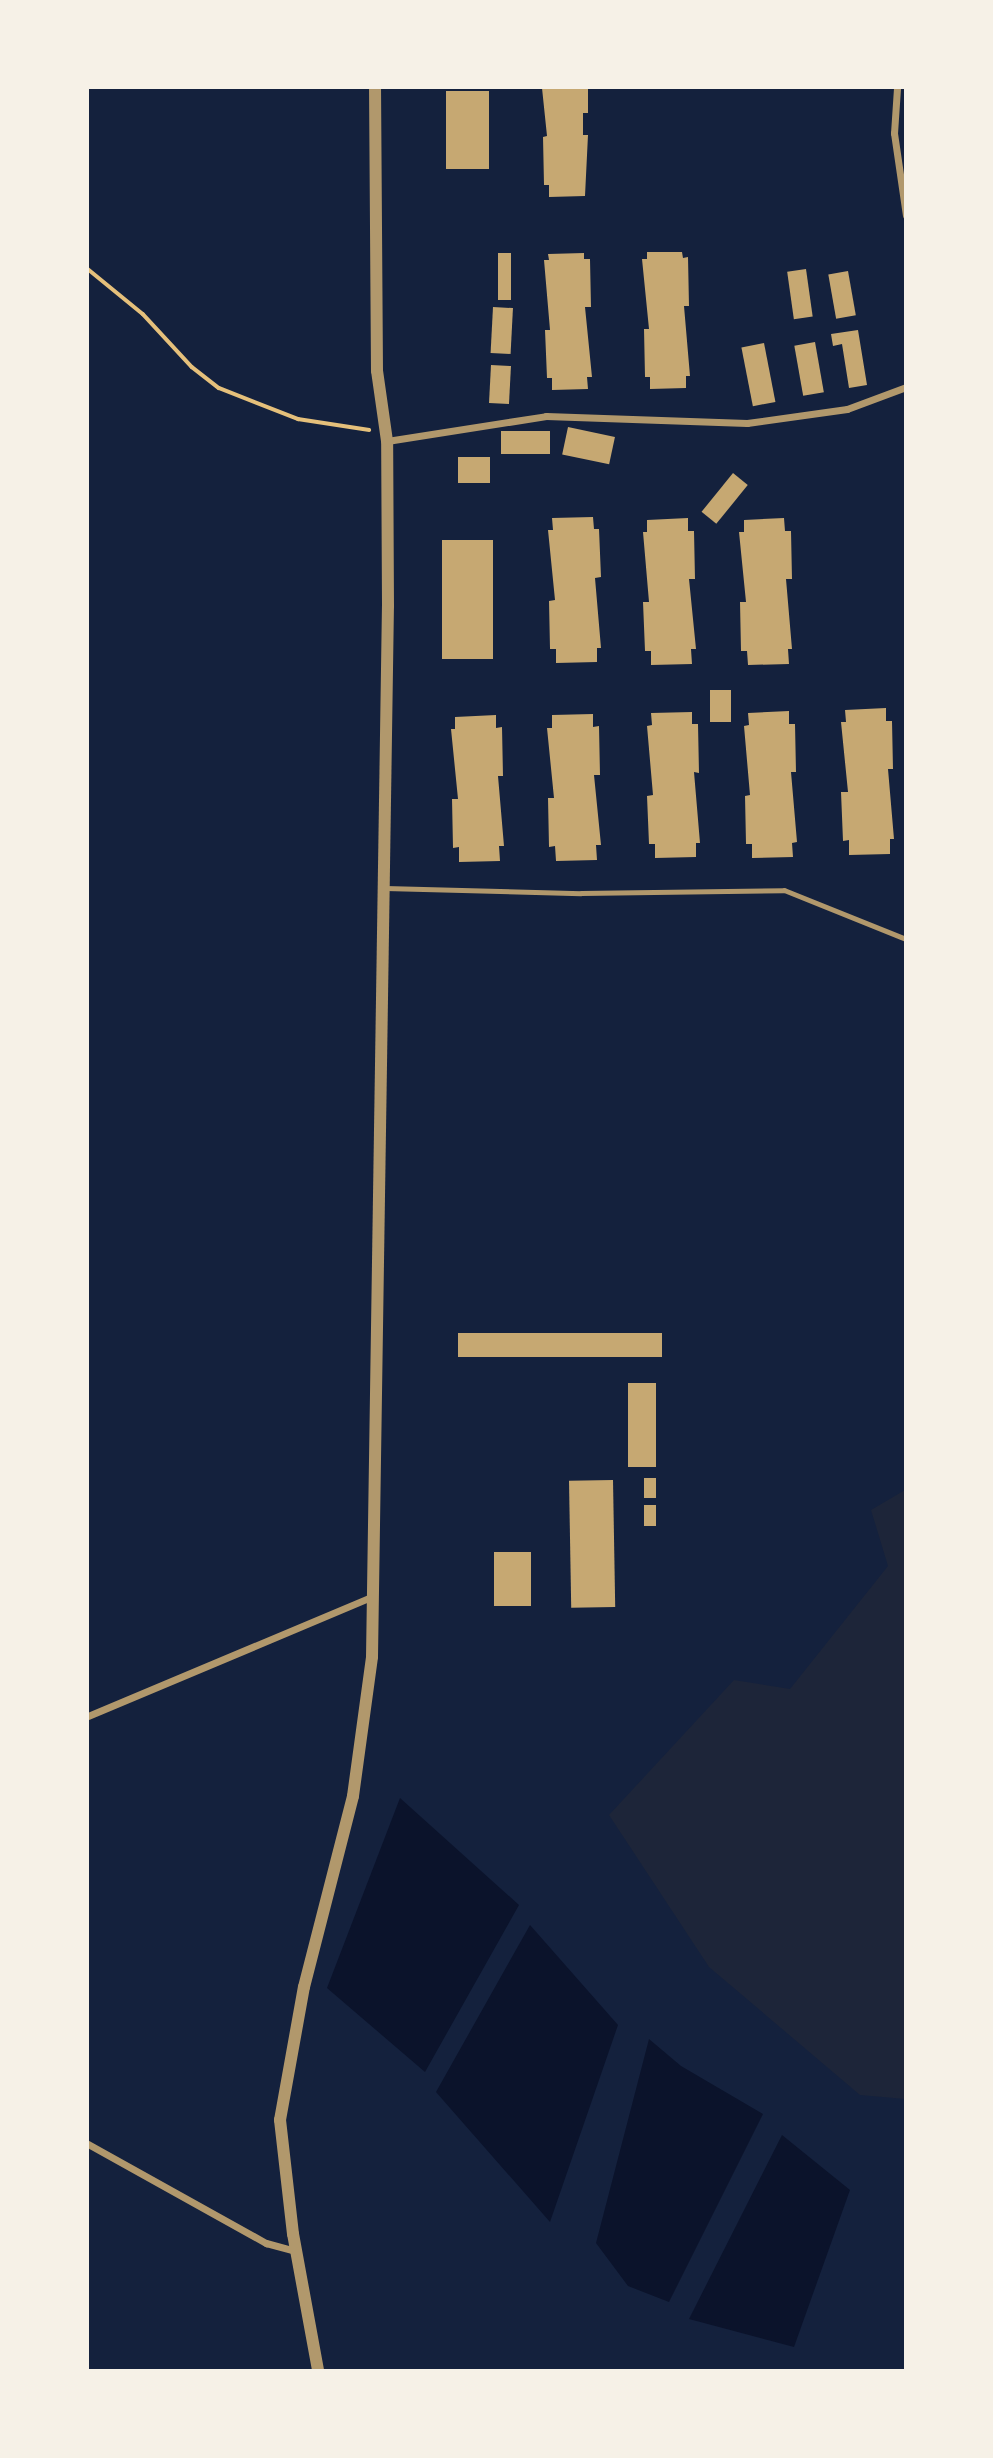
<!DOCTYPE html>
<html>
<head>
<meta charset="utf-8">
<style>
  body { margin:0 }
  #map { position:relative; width:993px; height:2458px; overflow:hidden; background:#14213d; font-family:"PT Sans",sans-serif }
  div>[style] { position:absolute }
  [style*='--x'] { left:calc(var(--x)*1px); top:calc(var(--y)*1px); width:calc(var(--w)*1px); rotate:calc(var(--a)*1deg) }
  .green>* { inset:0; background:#1d2539 }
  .water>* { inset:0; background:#0b132b }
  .building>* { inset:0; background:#c6a872; transform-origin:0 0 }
  .path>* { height:3.5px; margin:-1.75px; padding:0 1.75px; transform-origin:1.75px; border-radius:1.75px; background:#e5c07b }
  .service>* { height:5px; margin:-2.5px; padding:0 2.5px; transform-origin:2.5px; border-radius:2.5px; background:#b1986c }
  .minor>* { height:7px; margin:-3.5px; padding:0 3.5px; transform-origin:3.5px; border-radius:3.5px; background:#b1986c }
  .tertiary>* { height:12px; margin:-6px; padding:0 6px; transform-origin:6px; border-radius:6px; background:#b1986c }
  span { translate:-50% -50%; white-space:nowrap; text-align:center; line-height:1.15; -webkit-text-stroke:6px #f6f1e7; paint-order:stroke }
  .frame { position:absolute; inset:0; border:89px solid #f6f1e7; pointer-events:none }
</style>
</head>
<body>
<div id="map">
  <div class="green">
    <i style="clip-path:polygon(905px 1490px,905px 2099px,860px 2095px,709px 1967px,609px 1815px,734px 1680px,790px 1689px,888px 1566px,871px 1510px)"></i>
  </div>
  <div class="water">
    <i style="clip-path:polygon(400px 1798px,519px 1905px,425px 2072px,327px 1988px)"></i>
    <i style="clip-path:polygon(530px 1925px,618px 2025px,550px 2222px,436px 2092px)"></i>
    <i style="clip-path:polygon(649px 2039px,681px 2066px,763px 2114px,669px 2302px,628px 2286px,596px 2243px)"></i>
    <i style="clip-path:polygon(782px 2135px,850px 2190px,794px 2347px,689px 2319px)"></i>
  </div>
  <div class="building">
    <i style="clip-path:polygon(542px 88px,588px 88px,588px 113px,583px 113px,583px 135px,588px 135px,585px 196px,549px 197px,549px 185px,544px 185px,543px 137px,547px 136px)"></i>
    <i style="left:446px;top:91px;width:43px;height:78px"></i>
    <i style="clip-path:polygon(647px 252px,682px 252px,683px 258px,688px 257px,689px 306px,684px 306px,690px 376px,686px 376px,686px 388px,650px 389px,650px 377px,645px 377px,644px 329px,649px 329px,642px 259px,647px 259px)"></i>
    <i style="left:498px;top:253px;width:13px;height:47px"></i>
    <i style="clip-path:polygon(584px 253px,584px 259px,590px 259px,591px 307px,585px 307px,592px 377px,587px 377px,588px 389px,552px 390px,552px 378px,547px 378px,545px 330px,550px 330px,544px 260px,549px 260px,548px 254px)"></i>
    <i style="left:806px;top:269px;width:48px;height:19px;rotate:82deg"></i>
    <i style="left:848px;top:271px;width:45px;height:20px;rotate:80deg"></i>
    <i style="left:493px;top:307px;width:20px;height:46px;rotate:3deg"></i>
    <i style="clip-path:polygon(858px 330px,867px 385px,849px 388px,842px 344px,833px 346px,831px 334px)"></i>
    <i style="left:815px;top:342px;width:51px;height:21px;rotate:80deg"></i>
    <i style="left:764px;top:343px;width:60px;height:23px;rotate:79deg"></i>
    <i style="left:491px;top:365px;width:20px;height:38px;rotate:3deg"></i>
    <i style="left:568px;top:427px;width:48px;height:28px;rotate:12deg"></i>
    <i style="left:501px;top:431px;width:49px;height:23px"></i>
    <i style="left:458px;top:457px;width:32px;height:26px"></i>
    <i style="left:733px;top:473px;width:19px;height:50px;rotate:39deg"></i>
    <i style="clip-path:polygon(593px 517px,594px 529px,599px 529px,601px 577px,595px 578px,601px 648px,597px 648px,597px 662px,556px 663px,556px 649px,550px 649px,549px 601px,555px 600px,548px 530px,553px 530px,552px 518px)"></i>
    <i style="clip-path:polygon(688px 518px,688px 531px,694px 531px,695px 579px,689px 579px,696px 649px,691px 649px,692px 664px,651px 665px,651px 651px,645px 651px,643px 602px,649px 602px,643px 532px,647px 532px,647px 520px)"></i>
    <i style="clip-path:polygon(784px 518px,785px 531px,791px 531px,792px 579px,786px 579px,792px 649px,788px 649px,789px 664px,748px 665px,747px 651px,741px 651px,740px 602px,746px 602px,739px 532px,744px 532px,744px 520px)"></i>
    <i style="left:442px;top:540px;width:51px;height:119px"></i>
    <i style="left:710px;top:690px;width:21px;height:32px"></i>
    <i style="clip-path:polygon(886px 708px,886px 721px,892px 721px,893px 769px,888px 769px,894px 839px,890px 839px,890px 854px,849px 855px,849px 840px,843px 841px,841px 792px,848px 792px,841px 722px,846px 722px,845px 710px)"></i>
    <i style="clip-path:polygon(789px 711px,789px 724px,795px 724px,796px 772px,791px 772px,797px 842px,792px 843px,793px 857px,752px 858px,752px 844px,746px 844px,745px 796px,750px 795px,744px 726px,749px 725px,748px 713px)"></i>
    <i style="clip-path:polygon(692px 712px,692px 724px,698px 724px,699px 773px,694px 772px,700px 843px,696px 843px,696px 857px,655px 858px,655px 844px,649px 844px,647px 796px,653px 795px,647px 726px,652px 725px,651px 713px)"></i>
    <i style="clip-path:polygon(593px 714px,593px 727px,599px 726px,600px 775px,594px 775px,601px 845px,596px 845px,597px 860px,556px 861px,555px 846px,549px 847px,548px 798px,554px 798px,547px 728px,552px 728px,552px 715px)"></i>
    <i style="clip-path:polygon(496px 715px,496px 728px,502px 727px,503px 776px,498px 776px,504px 846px,499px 846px,500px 861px,459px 862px,459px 847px,453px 848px,452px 799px,458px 799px,451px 729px,455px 729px,455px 717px)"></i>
    <i style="left:662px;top:1333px;width:24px;height:204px;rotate:90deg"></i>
    <i style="left:628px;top:1383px;width:28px;height:84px"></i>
    <i style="left:644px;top:1478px;width:12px;height:20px"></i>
    <i style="left:613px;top:1480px;width:127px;height:44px;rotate:89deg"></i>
    <i style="left:644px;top:1505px;width:12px;height:21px"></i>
    <i style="left:531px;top:1552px;width:54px;height:37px;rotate:90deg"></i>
  </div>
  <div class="path">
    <i style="--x:88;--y:269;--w:71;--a:39.3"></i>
    <i style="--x:143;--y:314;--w:72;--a:47.2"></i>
    <i style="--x:192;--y:367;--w:34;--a:38"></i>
    <i style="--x:219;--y:388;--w:85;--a:21.4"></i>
    <i style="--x:298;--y:419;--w:72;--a:8.8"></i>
  </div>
  <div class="service">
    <i style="--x:385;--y:888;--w:196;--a:1.5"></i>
    <i style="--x:581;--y:893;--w:203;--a:-0.8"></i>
    <i style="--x:784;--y:890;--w:131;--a:21.9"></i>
  </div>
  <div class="minor">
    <i style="--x:897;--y:88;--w:45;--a:93.8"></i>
    <i style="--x:894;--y:133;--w:83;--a:81.7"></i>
    <i style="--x:387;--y:441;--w:161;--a:-8.9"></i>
    <i style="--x:546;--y:416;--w:201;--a:2"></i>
    <i style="--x:747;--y:423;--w:101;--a:-8"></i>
    <i style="--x:847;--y:409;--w:63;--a:-20.4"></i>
    <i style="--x:88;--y:1716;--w:310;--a:-22.8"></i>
    <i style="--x:88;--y:2144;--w:204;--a:29.1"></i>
    <i style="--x:266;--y:2243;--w:31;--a:15"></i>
  </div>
  <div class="tertiary">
    <i style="--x:318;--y:2370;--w:138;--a:-100.4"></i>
    <i style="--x:293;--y:2234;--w:115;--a:-96.5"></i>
    <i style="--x:280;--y:2120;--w:135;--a:-79.8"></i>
    <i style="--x:304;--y:1987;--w:197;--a:-75.6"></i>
    <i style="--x:353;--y:1796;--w:140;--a:-82.2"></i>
    <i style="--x:372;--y:1657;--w:1051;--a:-89.13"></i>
    <i style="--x:388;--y:606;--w:165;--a:-90.3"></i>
    <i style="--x:387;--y:441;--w:71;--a:-98.1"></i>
    <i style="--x:377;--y:371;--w:283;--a:-90.4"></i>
  </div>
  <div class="frame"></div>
</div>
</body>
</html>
